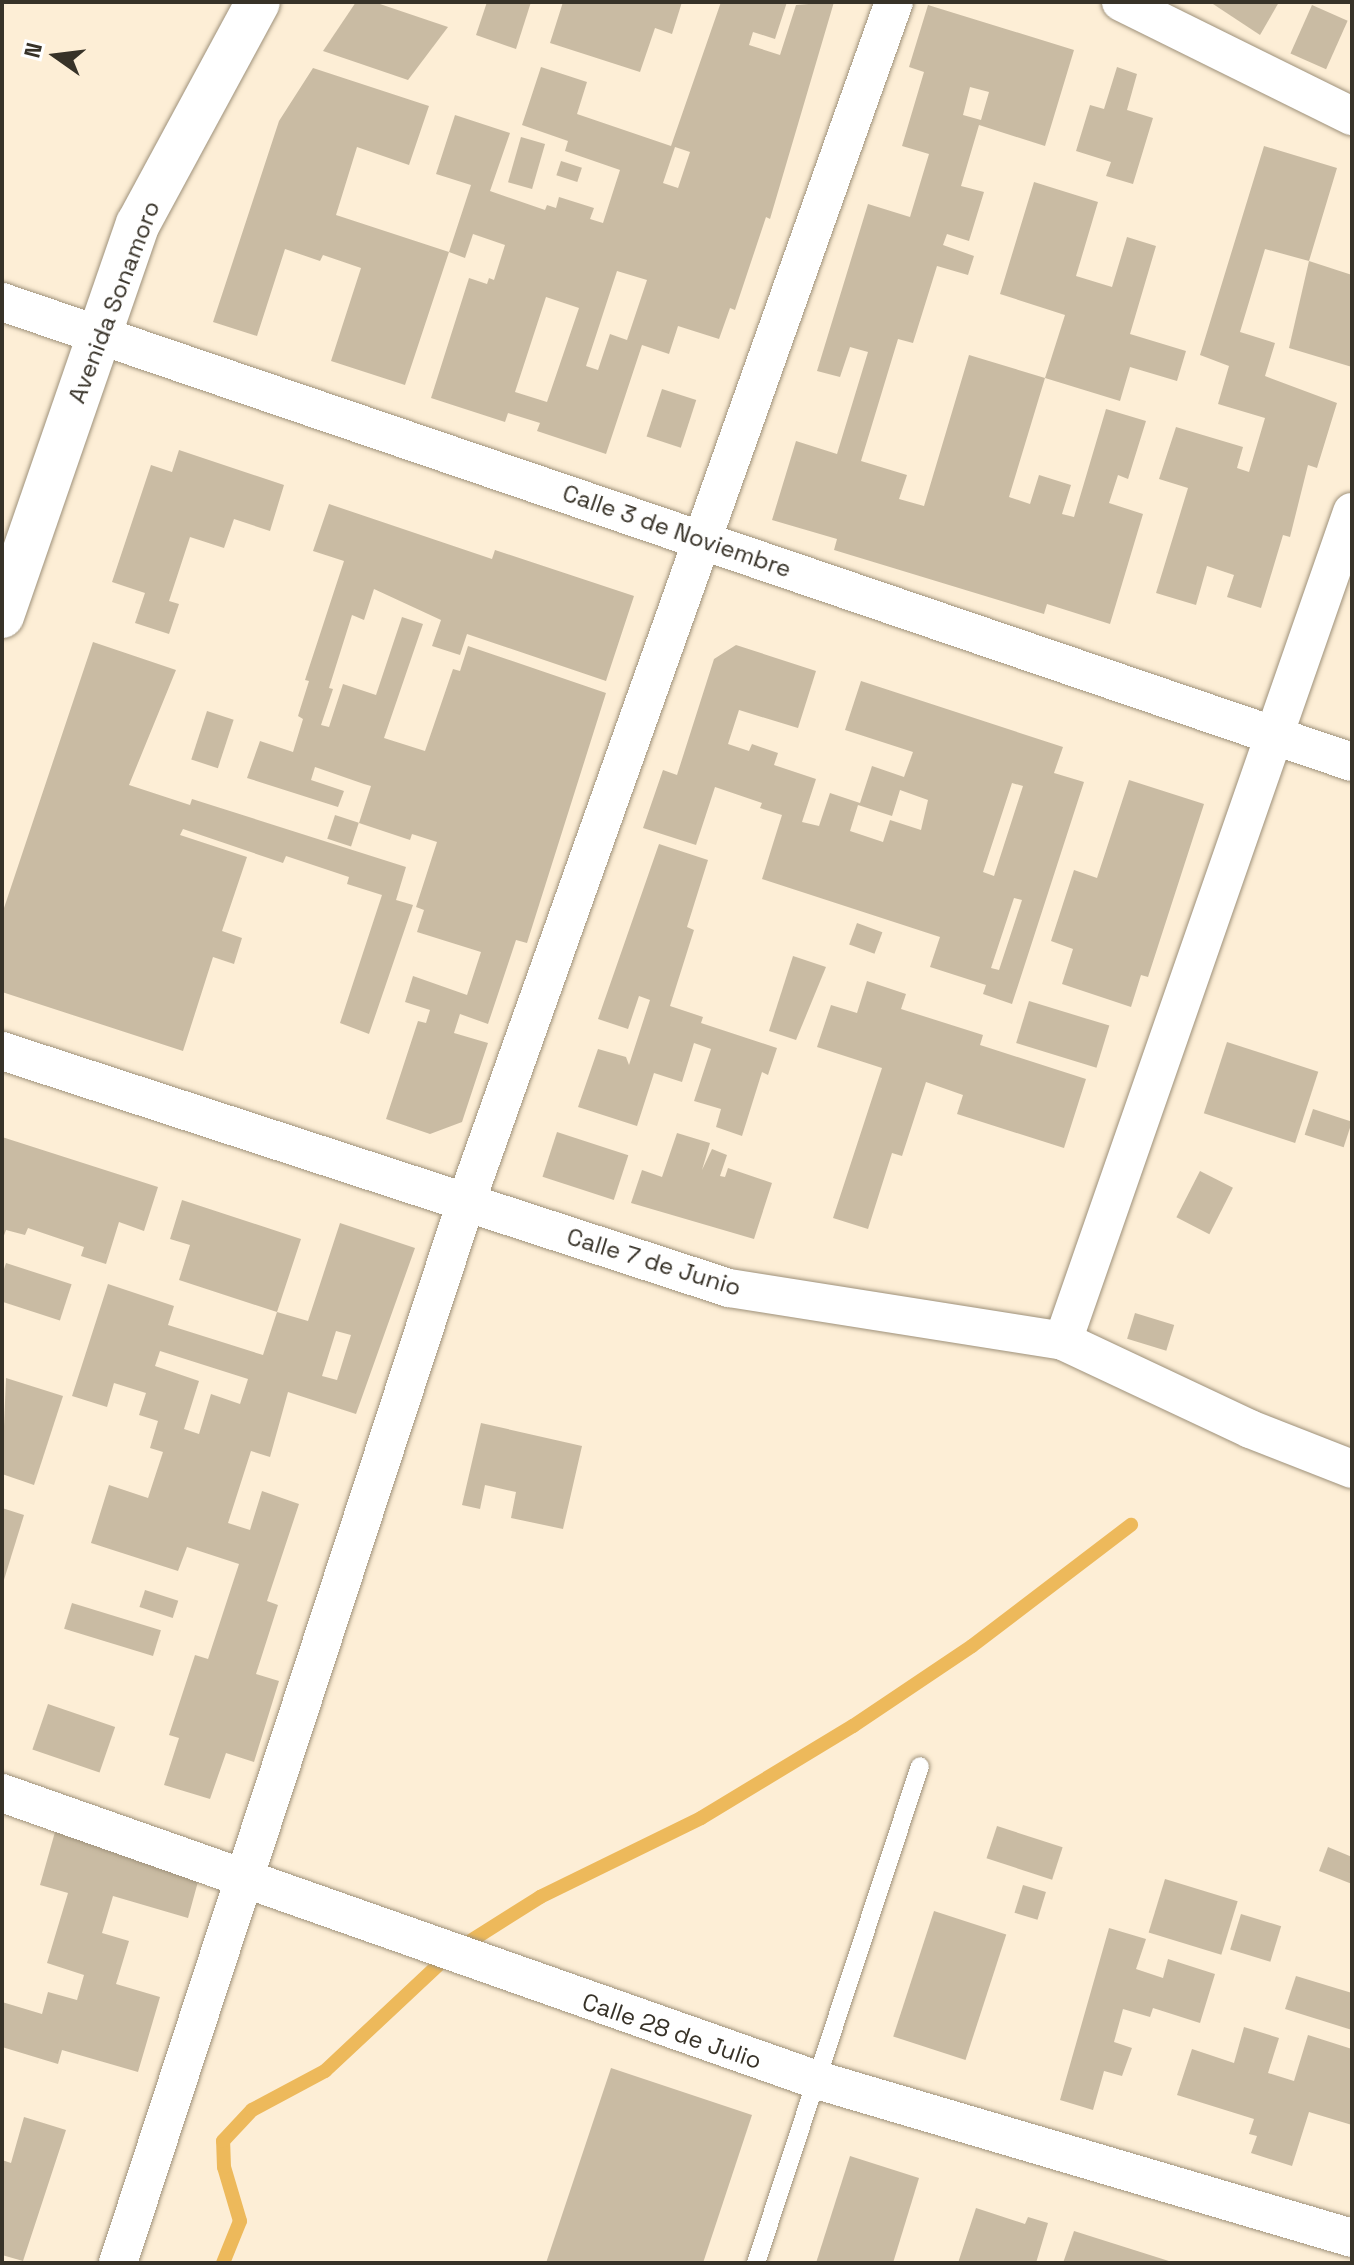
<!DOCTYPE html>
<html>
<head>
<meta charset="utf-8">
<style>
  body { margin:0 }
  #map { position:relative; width:1354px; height:2265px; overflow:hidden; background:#fdeed6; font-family:"Space Grotesk",sans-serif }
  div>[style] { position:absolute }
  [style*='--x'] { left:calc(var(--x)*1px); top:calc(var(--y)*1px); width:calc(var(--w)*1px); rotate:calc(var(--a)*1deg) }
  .stream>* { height:14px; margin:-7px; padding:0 7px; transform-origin:7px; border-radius:7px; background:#edb95b }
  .building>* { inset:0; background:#c9bba3; transform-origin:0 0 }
  .roads { filter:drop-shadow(0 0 2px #9e917a) drop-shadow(0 0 2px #9e917a) }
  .lane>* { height:18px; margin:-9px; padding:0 9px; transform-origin:9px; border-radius:9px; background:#fff }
  .street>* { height:38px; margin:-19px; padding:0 19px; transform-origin:19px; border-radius:19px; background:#fff }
  .secondary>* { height:44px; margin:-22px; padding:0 22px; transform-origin:22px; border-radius:22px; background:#fff }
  span { translate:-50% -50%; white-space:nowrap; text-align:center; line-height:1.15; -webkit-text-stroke:6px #fff; paint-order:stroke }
  .street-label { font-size:24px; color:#373228 }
  .frame { position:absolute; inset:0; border:4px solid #373228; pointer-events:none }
  .north { position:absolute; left:16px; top:16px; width:80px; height:80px; -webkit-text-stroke:6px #fff; paint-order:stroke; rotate:284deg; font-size:22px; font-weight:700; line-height:32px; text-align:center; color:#373228 }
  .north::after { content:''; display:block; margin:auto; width:28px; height:36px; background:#373228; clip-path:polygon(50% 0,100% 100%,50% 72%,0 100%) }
</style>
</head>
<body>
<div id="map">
  <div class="stream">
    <i style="--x:223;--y:2263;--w:45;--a:-68"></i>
    <i style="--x:240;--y:2221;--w:56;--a:-106.5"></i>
    <i style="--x:224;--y:2167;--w:26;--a:-92"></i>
    <i style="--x:223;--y:2141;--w:42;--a:-46.9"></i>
    <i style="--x:252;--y:2110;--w:83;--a:-28.1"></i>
    <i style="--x:325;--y:2071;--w:171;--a:-43.1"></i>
    <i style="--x:450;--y:1954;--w:107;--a:-32.3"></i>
    <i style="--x:540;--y:1897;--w:179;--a:-26.1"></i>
    <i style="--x:701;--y:1818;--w:178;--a:-31.2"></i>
    <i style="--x:853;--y:1726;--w:143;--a:-33.9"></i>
    <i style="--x:972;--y:1646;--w:200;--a:-37.3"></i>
  </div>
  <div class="building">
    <i style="clip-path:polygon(356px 2px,374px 2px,448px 27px,408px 80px,323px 51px)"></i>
    <i style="clip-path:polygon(487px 2px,531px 2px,516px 49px,476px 35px)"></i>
    <i style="clip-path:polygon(563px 2px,682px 2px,672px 34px,655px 28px,640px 72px,550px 43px)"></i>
    <i style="clip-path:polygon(evenodd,721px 2px,787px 2px,775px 39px,753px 32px,749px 45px,780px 55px,796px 5px,834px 2px,770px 219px,766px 217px,735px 310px,730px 308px,719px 339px,678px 326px,669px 354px,642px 345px,606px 454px,537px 431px,540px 423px,508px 413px,505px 422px,431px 398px,469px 278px,487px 284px,489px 278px,494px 280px,505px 245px,473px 234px,465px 258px,449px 252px,471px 185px,436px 174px,455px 115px,510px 133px,490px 191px,545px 210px,547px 205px,556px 208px,559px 197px,594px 208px,590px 219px,603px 223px,620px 170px,565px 151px,568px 141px,522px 125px,541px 67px,587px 82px,577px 114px,671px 146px,721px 2px,675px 147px,690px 152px,678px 188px,663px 183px,675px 147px,721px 2px,617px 271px,647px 280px,627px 340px,610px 334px,598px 370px,586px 366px,617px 271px,721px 2px,546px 297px,579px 308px,547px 402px,515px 392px,546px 297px)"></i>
    <i style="clip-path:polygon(1210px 2px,1279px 2px,1260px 35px)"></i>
    <i style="clip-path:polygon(evenodd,928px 5px,1074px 50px,1045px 146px,979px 125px,961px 186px,984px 192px,969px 241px,947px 234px,943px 245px,974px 256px,968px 275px,937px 266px,913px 343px,898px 339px,861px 461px,907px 475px,899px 499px,924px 506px,969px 355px,1045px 378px,1009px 497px,1030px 504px,1039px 475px,1071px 485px,1062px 514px,1074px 517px,1106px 409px,1146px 421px,1128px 479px,1118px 475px,1109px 503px,1143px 514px,1110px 624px,1047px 604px,1044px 614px,834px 550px,837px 539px,772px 520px,796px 441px,837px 454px,868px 352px,850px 347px,840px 377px,817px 371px,868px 204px,910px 217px,929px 154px,902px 146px,924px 72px,909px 67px,928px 5px,970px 87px,989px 92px,981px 120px,963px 115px,970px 87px)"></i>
    <i style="left:1312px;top:5px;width:39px;height:53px;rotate:24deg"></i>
    <i style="clip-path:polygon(1117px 67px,1137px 74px,1127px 110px,1153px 118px,1133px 184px,1106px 176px,1111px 162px,1076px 151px,1090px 105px,1104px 109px)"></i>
    <i style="clip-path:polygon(313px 68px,429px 106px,409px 165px,357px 147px,336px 215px,449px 252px,405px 385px,331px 361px,361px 268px,323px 255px,320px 261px,285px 249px,257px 336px,213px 322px,279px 121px)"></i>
    <i style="left:521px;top:137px;width:25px;height:47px;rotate:16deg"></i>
    <i style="clip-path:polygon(1264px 146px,1337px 168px,1309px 261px,1265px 249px,1240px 332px,1275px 343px,1265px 376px,1337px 403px,1317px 468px,1308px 465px,1290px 537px,1283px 535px,1261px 608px,1227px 597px,1234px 575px,1207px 566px,1196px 605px,1156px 593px,1188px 488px,1159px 479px,1176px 427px,1243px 447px,1237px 468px,1249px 472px,1265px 418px,1218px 404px,1229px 366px,1200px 355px)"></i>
    <i style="left:561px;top:161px;width:22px;height:15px;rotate:18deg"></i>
    <i style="clip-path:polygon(1034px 182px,1098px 202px,1076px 276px,1112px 287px,1127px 237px,1156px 246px,1130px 334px,1186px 351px,1177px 381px,1130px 367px,1120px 401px,1045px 378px,1065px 315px,1000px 294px)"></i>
    <i style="clip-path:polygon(1309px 261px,1352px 275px,1352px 367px,1289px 348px)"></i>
    <i style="left:662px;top:389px;width:36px;height:50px;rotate:18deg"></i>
    <i style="clip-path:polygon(179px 450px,284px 485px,270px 531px,234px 519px,224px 548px,190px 537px,169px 601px,179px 604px,169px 634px,135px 623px,145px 593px,112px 582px,151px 465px,172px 472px)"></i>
    <i style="clip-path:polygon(329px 504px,492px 559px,495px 550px,634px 596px,606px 681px,467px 634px,460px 655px,432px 646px,441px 620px,374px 589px,364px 620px,352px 615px,329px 688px,333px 689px,321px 725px,329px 727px,343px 684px,376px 695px,402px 617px,423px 624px,384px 738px,425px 751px,453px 669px,460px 671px,468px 646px,606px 693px,527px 943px,516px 940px,488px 1024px,460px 1014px,454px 1033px,488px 1043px,462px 1122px,430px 1134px,386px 1119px,418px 1021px,426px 1023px,430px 1010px,405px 1002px,413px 976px,467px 995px,481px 952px,417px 932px,424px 910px,416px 907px,437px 842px,412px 834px,410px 840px,359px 823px,371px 786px,364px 784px,315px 767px,311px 780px,344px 791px,338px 807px,247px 778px,260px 741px,293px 752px,303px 719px,298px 716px,309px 681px,305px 680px,344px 561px,313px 551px)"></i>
    <i style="clip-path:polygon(93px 642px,176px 670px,129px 785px,190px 805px,192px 799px,406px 867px,396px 900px,413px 905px,369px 1034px,340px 1023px,382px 895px,347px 884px,349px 877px,286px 856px,283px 863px,183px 829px,180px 835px,247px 857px,222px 931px,242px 938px,234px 964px,213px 957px,183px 1051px,2px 992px,2px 914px)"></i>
    <i style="clip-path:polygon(evenodd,736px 645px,816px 671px,798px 728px,739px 710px,728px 744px,749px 751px,752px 744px,778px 753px,774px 765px,816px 779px,802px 822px,819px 826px,830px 793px,860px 803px,872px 766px,904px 777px,913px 752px,845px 730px,861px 681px,1063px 747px,1054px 773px,1084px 782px,1012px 1004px,983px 994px,986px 985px,930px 967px,940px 937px,762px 879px,782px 815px,760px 808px,762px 803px,715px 787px,696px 845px,643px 828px,663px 770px,677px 775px,714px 659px,736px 645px,1012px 783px,1023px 786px,994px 876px,983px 872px,1012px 783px,736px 645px,900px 790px,928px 800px,921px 830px,890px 820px,883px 842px,850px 831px,858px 805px,892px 816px,900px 790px,736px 645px,1014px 898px,1022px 900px,999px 970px,991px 968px,1014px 898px)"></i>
    <i style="left:207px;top:711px;width:28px;height:51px;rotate:18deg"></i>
    <i style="clip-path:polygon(1129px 780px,1204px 804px,1148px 977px,1141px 975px,1131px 1007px,1062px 984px,1073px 949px,1051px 941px,1074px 870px,1097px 878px)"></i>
    <i style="left:335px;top:815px;width:25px;height:25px;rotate:18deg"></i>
    <i style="clip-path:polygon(659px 844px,708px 860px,687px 927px,694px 930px,670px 1006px,703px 1017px,701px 1023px,777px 1048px,768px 1075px,762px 1072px,742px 1136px,716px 1127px,721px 1109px,694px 1101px,711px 1049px,694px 1043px,682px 1082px,654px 1073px,637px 1126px,578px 1107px,598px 1049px,626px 1057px,629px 1065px,650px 1000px,639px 996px,628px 1029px,598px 1019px)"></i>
    <i style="left:857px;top:923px;width:27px;height:23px;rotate:20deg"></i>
    <i style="clip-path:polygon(793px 956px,826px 967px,796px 1040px,769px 1031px)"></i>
    <i style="clip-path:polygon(867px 981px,906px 994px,901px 1009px,983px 1035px,980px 1045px,1086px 1079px,1064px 1148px,957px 1114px,963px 1095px,926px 1082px,902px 1156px,892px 1153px,868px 1229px,833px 1218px,882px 1068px,817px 1047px,831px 1005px,857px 1013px)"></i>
    <i style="left:1029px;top:1001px;width:84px;height:44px;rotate:17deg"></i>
    <i style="left:1227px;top:1042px;width:96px;height:75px;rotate:18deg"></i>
    <i style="left:1313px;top:1109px;width:41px;height:27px;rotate:18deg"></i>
    <i style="left:557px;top:1132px;width:75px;height:47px;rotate:18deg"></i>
    <i style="clip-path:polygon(677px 1133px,710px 1143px,702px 1170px,712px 1149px,727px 1155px,720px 1176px,725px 1177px,728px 1168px,772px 1183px,754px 1239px,631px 1203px,642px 1170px,662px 1177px)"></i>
    <i style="clip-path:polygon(2px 1137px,158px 1187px,144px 1231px,119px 1222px,106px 1264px,81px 1256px,84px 1247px,28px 1228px,25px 1235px,6px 1230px,2px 1241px)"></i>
    <i style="left:1200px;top:1171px;width:37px;height:52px;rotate:27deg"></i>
    <i style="clip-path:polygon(evenodd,182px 1200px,301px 1239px,277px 1312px,308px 1321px,340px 1223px,415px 1248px,356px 1414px,288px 1392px,270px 1457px,251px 1451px,228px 1523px,250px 1530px,262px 1491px,299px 1504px,267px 1601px,278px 1605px,256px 1674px,279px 1681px,254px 1762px,226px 1753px,210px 1799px,164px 1785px,179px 1738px,169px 1735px,195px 1655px,208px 1659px,239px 1564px,187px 1547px,178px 1571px,91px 1543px,109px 1485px,148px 1498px,163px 1452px,150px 1448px,158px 1421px,139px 1415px,146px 1393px,114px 1383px,107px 1407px,72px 1396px,108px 1284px,174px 1306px,168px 1325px,263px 1355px,277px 1312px,179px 1280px,190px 1245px,170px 1239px,182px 1200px,336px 1331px,351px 1335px,337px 1380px,322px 1376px,336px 1331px,182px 1200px,160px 1351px,248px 1379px,240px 1404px,211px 1394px,199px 1434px,184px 1429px,199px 1381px,155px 1366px,160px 1351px)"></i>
    <i style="left:6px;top:1263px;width:69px;height:38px;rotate:18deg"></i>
    <i style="left:1135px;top:1313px;width:41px;height:27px;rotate:17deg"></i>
    <i style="clip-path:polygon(6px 1378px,63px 1396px,34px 1485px,2px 1474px)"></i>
    <i style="clip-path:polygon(481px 1423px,582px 1446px,563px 1529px,511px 1518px,516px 1492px,485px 1485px,480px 1509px,462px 1505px)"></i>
    <i style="clip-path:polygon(2px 1508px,24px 1515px,3px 1583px,2px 1582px)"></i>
    <i style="left:145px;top:1590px;width:35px;height:18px;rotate:18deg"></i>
    <i style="left:72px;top:1603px;width:93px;height:27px;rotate:17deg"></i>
    <i style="left:48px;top:1704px;width:71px;height:48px;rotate:19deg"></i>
    <i style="left:997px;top:1826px;width:69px;height:34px;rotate:18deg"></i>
    <i style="clip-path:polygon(55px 1832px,199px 1878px,188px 1918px,113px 1896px,102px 1933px,129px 1941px,116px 1984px,160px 1997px,138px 2072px,62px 2050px,58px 2064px,2px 2047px,2px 2002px,42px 2014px,48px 1992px,77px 2000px,84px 1975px,47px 1963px,68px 1893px,40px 1885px)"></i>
    <i style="clip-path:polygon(1328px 1847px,1352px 1857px,1352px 1884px,1319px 1871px)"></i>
    <i style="left:1165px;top:1879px;width:76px;height:56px;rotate:17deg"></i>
    <i style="left:1023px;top:1885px;width:24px;height:29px;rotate:17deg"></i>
    <i style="left:934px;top:1911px;width:76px;height:132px;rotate:18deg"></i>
    <i style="left:1241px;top:1914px;width:42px;height:37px;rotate:17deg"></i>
    <i style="clip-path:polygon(1109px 1928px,1146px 1939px,1136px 1969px,1163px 1978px,1168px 1959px,1215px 1974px,1200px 2023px,1153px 2008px,1150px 2017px,1123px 2009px,1114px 2042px,1132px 2048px,1122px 2076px,1104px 2071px,1093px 2110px,1060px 2100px)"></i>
    <i style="clip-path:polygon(1296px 1976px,1352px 1993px,1352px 2030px,1285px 2009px)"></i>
    <i style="clip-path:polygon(1244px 2027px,1279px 2038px,1268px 2073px,1294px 2081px,1308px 2035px,1352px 2049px,1352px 2125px,1309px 2112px,1292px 2166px,1251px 2153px,1257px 2136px,1249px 2134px,1254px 2119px,1177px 2095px,1192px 2049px,1234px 2063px)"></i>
    <i style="clip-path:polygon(611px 2068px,752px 2115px,703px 2263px,546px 2263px)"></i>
    <i style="clip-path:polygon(24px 2117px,66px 2130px,23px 2261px,2px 2255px,2px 2160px,11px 2163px)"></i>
    <i style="clip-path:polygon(850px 2156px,919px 2178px,893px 2263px,816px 2263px)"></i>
    <i style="clip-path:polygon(976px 2208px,1025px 2224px,1028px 2217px,1048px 2223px,1036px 2263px,958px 2263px)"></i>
    <i style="clip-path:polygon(1074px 2231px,1172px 2262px,1172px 2263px,1063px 2263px)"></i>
  </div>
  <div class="roads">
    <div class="lane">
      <i style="--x:756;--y:2263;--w:523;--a:-71.74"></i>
    </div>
    <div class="street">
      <i style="--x:1121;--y:2;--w:258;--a:26.3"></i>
      <i style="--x:2;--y:302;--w:1426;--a:18.82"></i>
      <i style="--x:2;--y:1051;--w:765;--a:18.06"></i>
      <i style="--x:729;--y:1288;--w:338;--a:9"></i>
      <i style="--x:1063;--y:1341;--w:207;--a:25.2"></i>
      <i style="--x:1250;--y:1429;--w:110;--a:21.4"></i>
      <i style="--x:1063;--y:1341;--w:878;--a:-70.78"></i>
      <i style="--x:2;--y:1793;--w:864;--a:19.4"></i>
      <i style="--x:817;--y:2080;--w:558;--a:16.45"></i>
      <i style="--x:118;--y:2263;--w:1117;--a:-71.84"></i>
      <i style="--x:466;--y:1202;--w:1274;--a:-70.37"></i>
    </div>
    <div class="secondary">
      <i style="--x:2;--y:616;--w:415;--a:-70.9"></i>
      <i style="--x:138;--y:224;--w:252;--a:-61.6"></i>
    </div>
  </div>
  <div class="street-label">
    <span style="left:114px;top:302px;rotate:-69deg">Avenida Sonamoro</span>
    <span style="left:677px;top:531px;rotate:19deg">Calle 3 de Noviembre</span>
    <span style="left:654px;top:1262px;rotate:17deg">Calle 7 de Junio</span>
    <span style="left:672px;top:2031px;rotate:19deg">Calle 28 de Julio</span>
  </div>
  <div class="frame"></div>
  <div class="north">N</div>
</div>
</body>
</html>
